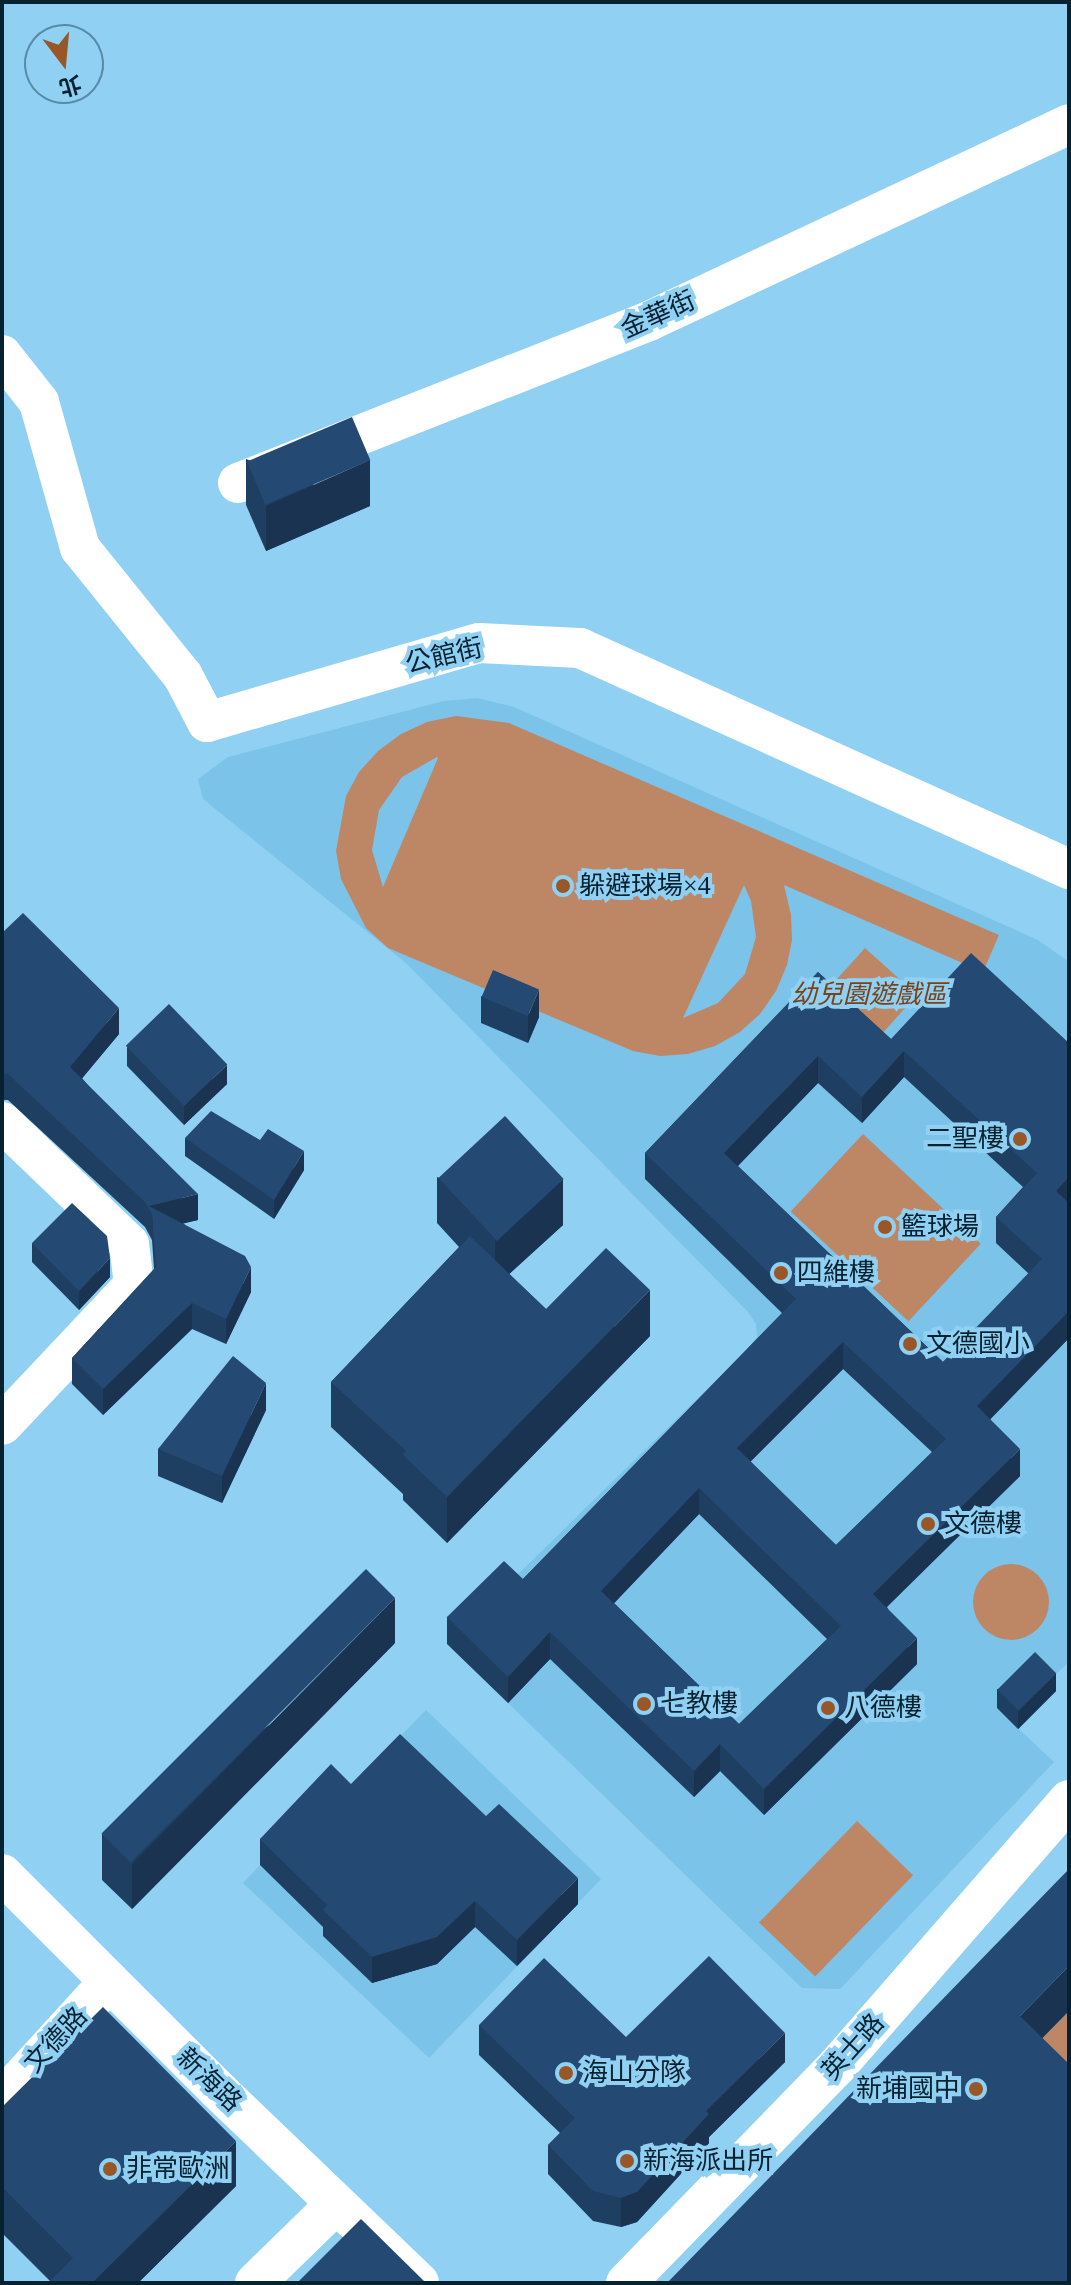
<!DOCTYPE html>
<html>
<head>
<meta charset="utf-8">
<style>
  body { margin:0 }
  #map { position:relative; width:1071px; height:2285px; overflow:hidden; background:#8fd0f3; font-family:"Times New Roman","Noto Sans TC",serif }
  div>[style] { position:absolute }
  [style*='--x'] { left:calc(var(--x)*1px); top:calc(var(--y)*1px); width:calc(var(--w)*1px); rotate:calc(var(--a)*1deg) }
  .built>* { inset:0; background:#7bc3e9 }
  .green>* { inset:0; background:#bd8765; transform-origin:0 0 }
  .round { border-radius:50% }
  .minor>* { height:40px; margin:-20px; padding:0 20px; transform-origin:20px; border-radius:20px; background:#fff }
  .wall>* { inset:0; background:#1f3f62 }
  .shaded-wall>* { inset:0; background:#193350 }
  .building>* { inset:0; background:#244972; transform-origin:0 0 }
  .dots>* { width:22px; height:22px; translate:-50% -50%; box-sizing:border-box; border:4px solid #8fd0f3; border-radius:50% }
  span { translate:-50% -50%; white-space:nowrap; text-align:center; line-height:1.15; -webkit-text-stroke:8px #8fd0f3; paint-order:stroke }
  .street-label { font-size:26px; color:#06212f }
  .poi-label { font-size:26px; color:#06212f }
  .left { translate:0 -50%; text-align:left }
  .right { translate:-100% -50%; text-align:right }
  .park-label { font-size:26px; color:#7a4219; font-style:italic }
  .frame { position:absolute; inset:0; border:4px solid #06212f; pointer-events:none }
  .north { position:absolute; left:24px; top:24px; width:80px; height:80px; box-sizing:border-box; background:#8fd0f3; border:2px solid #588aa5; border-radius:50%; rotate:164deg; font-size:22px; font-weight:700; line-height:32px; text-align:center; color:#06212f }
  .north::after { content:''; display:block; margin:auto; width:28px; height:36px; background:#995626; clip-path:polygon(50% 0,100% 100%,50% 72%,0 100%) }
</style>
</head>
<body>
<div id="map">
  <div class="built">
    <i style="clip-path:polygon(477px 698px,514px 707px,1038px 940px,1069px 962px,1069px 1662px,1047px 1682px,1056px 1691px,1019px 1729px,1054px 1762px,840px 1989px,802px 1988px,508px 1703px,547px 1663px,504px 1588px,746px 1351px,757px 1337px,756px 1324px,748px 1312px,407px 964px,203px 799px,198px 779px,228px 757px,444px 701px)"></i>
    <i style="clip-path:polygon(426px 1710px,601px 1879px,429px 2058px,243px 1883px,331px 1791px,340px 1798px)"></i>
  </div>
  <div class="green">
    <i style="clip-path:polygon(evenodd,456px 716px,509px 723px,999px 935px,983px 972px,784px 885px,791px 915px,792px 940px,787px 965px,776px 991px,760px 1014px,740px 1032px,715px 1046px,688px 1054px,660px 1056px,633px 1051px,388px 948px,366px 928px,341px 879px,336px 851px,346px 796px,359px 772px,378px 751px,401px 734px,427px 722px,456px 716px,437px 757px,438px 758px,383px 887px,372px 850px,379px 810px,402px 777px,437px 757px,456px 716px,744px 885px,751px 901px,756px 937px,745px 974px,718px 1003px,683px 1018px,744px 885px)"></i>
    <i style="left:865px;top:948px;width:70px;height:64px;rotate:42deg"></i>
    <i style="left:863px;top:1134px;width:161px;height:106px;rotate:43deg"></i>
    <i class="round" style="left:973px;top:1564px;width:76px;height:76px"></i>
    <i style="left:857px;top:1821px;width:78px;height:141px;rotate:44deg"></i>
    <i style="clip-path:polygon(1069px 2011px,1069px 2109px,1020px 2061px)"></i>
  </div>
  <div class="minor">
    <i style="--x:2;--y:355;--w:60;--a:51.8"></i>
    <i style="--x:39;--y:402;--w:152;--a:74.3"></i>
    <i style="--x:80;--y:548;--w:164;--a:51.2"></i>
    <i style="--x:183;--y:676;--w:52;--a:62.4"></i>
    <i style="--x:207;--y:722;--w:283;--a:-16.2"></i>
    <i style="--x:479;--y:643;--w:101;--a:2.8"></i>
    <i style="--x:580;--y:648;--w:537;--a:24.32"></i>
    <i style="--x:238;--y:483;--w:442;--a:-21.5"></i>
    <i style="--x:649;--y:321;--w:464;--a:-25.1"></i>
    <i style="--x:2;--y:1122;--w:176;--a:43.8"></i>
    <i style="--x:129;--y:1244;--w:41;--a:83"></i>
    <i style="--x:134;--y:1285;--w:192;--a:133.3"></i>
    <i style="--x:2;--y:1874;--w:304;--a:45"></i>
    <i style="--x:217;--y:2089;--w:280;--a:43.8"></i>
    <i style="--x:2;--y:2099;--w:159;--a:-47.6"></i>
    <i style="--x:255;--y:2283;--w:113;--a:-44.3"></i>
    <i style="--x:626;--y:2283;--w:303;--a:-45.8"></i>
    <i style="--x:837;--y:2066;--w:353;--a:-48.9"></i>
  </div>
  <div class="wall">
    <i style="clip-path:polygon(246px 459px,370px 506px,266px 551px,246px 505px)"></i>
    <i style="clip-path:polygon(2px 933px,119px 1034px,82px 1078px,198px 1220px,183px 1223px,251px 1292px,226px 1344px,192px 1329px,103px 1415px,72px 1384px,72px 1358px,154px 1269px,152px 1240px,145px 1227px,8px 1100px,2px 1100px)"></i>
    <i style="clip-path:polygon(evenodd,818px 972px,891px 1039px,1069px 1043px,1069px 1338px,990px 1419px,1020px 1476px,887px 1607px,917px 1664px,764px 1815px,720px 1771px,694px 1797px,550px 1659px,508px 1703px,447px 1644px,447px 1617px,523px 1579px,782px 1313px,645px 1179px,645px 1153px,818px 972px,904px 1077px,1023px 1187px,996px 1217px,996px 1243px,1029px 1274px,943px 1362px,738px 1166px,818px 1083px,862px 1123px,904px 1077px,818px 972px,843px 1369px,932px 1452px,836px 1545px,750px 1462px,843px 1369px,818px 972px,699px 1514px,827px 1639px,739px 1724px,614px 1603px,699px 1514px)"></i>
    <i style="clip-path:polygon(481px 996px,539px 1017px,528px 1043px,481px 1023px)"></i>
    <i style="clip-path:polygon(127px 1047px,227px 1084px,184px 1125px,127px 1066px)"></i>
    <i style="clip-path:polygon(185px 1138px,304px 1170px,274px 1219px,185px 1156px)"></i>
    <i style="clip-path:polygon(437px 1177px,563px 1225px,509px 1274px,546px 1309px,650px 1336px,447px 1543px,403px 1500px,403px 1494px,331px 1427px,331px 1382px,459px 1247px,437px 1223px)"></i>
    <i style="clip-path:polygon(32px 1243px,110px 1277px,79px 1310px,32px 1262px)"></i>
    <i style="clip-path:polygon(266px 1410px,222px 1503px,158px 1476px,158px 1449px)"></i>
    <i style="clip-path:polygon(395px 1643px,132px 1909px,102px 1880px,102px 1834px)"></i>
    <i style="clip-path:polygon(997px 1689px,1056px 1691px,1018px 1729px,997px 1708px)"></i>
    <i style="clip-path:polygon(351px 1784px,578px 1904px,517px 1966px,475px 1927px,437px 1964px,372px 1983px,323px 1936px,323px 1927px,260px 1865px,260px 1839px)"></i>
    <i style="clip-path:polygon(479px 2025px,785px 2062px,709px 2137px,709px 2143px,637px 2222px,621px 2227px,593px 2221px,548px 2174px,548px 2145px,560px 2133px,479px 2055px)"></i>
    <i style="clip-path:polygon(2px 2107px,236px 2186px,138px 2283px,48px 2283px,50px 2281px,2px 2233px)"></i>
  </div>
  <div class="shaded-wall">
    <i style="clip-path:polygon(370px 460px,370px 506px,266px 551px,266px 506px)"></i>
    <i style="clip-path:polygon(539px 990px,539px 1017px,528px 1043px,528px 1016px)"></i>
    <i style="clip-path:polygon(119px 1008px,119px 1034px,70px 1093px,70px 1067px)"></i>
    <i style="clip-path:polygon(904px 1051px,904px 1077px,862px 1123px,862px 1097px)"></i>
    <i style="clip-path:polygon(818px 1056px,818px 1083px,724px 1180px,724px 1153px)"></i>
    <i style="clip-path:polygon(227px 1065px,227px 1084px,184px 1125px,184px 1106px)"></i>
    <i style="clip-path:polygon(304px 1151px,304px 1170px,274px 1219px,274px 1200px)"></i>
    <i style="clip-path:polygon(1069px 1177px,1069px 1204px,1056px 1191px)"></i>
    <i style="clip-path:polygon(563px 1179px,563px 1225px,495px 1287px,495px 1241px)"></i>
    <i style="clip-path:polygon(198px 1194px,198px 1220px,153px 1231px,152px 1214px,149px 1206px)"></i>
    <i style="clip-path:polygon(110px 1258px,110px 1277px,79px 1310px,79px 1291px)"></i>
    <i style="clip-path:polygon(251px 1267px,251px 1292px,226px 1344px,226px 1319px)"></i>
    <i style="clip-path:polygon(650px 1290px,650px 1336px,447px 1543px,447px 1497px)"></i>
    <i style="clip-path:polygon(192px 1303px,192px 1329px,103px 1415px,103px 1389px)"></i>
    <i style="clip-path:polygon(1069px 1311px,1069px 1338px,977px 1433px,977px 1406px)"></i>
    <i style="clip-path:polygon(843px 1342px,843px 1369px,737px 1475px,737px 1448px)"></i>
    <i style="clip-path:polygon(266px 1383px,266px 1410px,222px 1503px,222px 1476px)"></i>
    <i style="clip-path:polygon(1020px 1449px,1020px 1476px,873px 1620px,873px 1594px)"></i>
    <i style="clip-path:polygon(699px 1488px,699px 1514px,601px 1617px,601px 1591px)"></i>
    <i style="clip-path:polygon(395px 1598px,395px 1643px,132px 1909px,132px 1864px)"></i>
    <i style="clip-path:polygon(550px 1632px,550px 1659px,508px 1703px,508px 1677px)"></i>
    <i style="clip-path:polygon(917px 1638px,917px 1664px,764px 1815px,764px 1789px)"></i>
    <i style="clip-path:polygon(1056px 1673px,1056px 1691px,1018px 1729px,1018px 1710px)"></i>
    <i style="clip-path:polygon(720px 1744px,720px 1771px,694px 1797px,694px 1771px)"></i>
    <i style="clip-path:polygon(578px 1878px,578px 1904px,517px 1966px,517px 1940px)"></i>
    <i style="clip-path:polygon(475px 1901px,475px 1927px,437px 1964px,372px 1983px,372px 1957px)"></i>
    <i style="clip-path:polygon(1069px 1966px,1069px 2011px,1020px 2061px,1020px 2016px)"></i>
    <i style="clip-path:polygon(785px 2033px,785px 2062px,709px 2137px,709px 2143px,637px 2222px,621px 2227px,621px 2198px,706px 2111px)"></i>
    <i style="clip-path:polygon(236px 2141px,236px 2186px,138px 2283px,92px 2283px)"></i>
  </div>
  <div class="building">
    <i style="left:352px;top:417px;width:47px;height:114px;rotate:67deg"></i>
    <i style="clip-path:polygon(23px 913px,119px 1008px,70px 1067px,198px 1194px,149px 1206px,245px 1256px,251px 1267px,226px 1319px,192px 1303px,103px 1389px,72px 1358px,156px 1267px,152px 1214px,145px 1202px,8px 1074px,2px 1074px,2px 933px)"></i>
    <i style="clip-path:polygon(evenodd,971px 953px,1069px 1043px,1069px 1177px,1056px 1191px,1069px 1203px,1069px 1311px,977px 1406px,1020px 1449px,873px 1594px,917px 1638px,764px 1789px,720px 1744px,694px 1771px,550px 1632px,508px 1677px,447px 1617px,504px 1561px,523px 1579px,796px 1299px,645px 1153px,818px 972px,891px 1039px,971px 953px,904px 1051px,1037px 1173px,996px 1217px,1042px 1259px,943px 1362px,724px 1153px,818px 1056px,862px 1097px,904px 1051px,971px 953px,843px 1342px,946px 1439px,836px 1545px,737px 1448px,843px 1342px,971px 953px,699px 1488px,841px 1626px,739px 1724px,601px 1591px,699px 1488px)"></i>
    <i style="left:493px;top:970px;width:50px;height:29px;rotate:23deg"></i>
    <i style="left:169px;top:1004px;width:84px;height:60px;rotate:46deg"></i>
    <i style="clip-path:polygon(211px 1111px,260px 1140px,268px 1129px,304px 1151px,274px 1200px,185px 1138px)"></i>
    <i style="left:505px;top:1116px;width:86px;height:91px;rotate:47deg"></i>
    <i style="clip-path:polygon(72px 1203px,107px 1236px,110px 1258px,79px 1291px,32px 1243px)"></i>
    <i style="clip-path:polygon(470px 1236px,546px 1309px,606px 1248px,650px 1290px,447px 1497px,403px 1455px,406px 1451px,331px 1382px)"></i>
    <i style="clip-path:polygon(233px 1356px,266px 1383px,222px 1476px,158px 1449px)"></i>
    <i style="left:366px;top:1569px;width:41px;height:374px;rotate:45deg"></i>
    <i style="left:1035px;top:1652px;width:30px;height:53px;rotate:45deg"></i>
    <i style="clip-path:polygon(400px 1734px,486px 1816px,499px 1804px,578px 1878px,517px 1940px,475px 1901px,437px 1937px,372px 1957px,323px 1910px,327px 1905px,260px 1839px,331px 1764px,351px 1784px)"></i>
    <i style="clip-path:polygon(1069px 1869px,1069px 1966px,1020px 2016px,1069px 2064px,1069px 2283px,670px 2283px,668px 2282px)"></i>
    <i style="clip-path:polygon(709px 1956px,785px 2033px,706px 2111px,709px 2114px,637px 2192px,621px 2198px,593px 2191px,548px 2145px,575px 2118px,479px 2025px,544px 1958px,626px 2037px)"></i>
    <i style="clip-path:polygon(103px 2007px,236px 2141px,92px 2283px,48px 2283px,73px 2258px,2px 2187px,2px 2107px)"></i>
    <i style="clip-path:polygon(361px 2219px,426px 2283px,297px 2283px)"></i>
  </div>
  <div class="dots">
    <i style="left:563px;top:886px;background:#995626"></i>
    <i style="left:1020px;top:1139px;background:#995626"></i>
    <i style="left:885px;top:1227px;background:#995626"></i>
    <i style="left:781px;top:1273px;background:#995626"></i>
    <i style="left:910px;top:1344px;background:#995626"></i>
    <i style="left:928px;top:1524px;background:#995626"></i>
    <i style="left:644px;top:1704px;background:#995626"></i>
    <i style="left:828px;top:1708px;background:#995626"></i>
    <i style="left:566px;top:2073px;background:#995626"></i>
    <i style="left:976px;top:2089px;background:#995626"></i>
    <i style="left:627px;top:2161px;background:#995626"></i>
    <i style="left:110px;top:2169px;background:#995626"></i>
  </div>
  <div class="street-label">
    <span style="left:658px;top:315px;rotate:-24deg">金華街</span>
    <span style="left:444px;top:656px;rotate:-13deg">公館街</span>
    <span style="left:56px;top:2040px;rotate:-47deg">文德路</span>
    <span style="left:853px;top:2047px;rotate:-48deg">英士路</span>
    <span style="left:209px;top:2080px;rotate:44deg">新海路</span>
  </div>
  <div class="poi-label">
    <span class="left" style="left:579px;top:886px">躲避球場×4</span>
    <span class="right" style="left:1004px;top:1139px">二聖樓</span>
    <span class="left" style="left:901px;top:1227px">籃球場</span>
    <span class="left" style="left:797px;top:1273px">四維樓</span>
    <span class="left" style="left:926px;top:1344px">文德國小</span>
    <span class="left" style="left:944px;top:1524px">文德樓</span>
    <span class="left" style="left:660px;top:1704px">七教樓</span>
    <span class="left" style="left:844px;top:1708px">八德樓</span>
    <span class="left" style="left:582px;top:2073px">海山分隊</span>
    <span class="right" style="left:960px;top:2089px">新埔國中</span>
    <span class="left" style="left:643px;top:2161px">新海派出所</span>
    <span class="left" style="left:126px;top:2169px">非常歐洲</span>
  </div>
  <div class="park-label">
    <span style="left:869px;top:995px">幼兒園遊戲區</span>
  </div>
  <div class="frame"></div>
  <div class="north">北</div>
</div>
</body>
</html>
